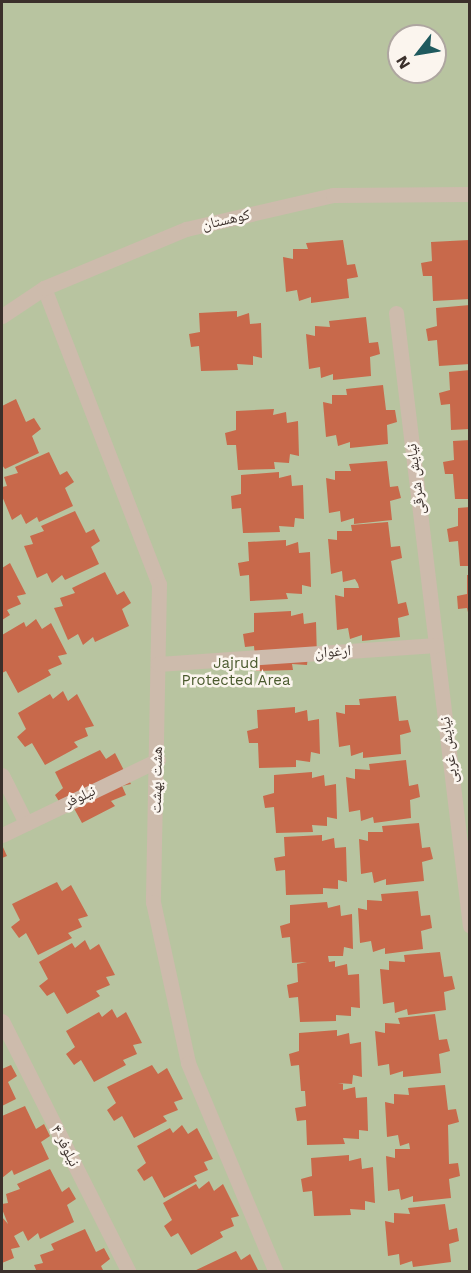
<!DOCTYPE html>
<html>
<head>
<meta charset="utf-8">
<style>
  body { margin:0 }
  #map { position:relative; width:471px; height:1273px; overflow:hidden; background:#f4ebe1; font-family:"Work Sans","Noto Naskh Arabic",sans-serif }
  div>[style] { position:absolute }
  [style*='--x'] { left:calc(var(--x)*1px); top:calc(var(--y)*1px); width:calc(var(--w)*1px); rotate:calc(var(--a)*1deg) }
  .green>* { inset:0; background:#b8c4a0 }
  .building>* { inset:0; background:#c8694b }
  .minor>* { height:15px; margin:-7.5px; padding:0 7.5px; transform-origin:7.5px; border-radius:7.5px; background:#cdbbac }
  span { translate:-50% -50%; white-space:nowrap; text-align:center; line-height:1.15; -webkit-text-stroke:5px #fbf5ee; paint-order:stroke }
  .street-label { font-size:15px; color:#3b302b }
  .park-label { font-size:15px; color:#4a5a2e }
  .frame { position:absolute; inset:0; border:3px solid #3b302b; pointer-events:none }
  .north { position:absolute; left:387px; top:24px; width:60px; height:60px; box-sizing:border-box; background:#fbf5ee; border:2px solid #aea6a0; border-radius:50%; rotate:239deg; font-size:16px; font-weight:700; line-height:24px; text-align:center; color:#3b302b }
  .north::after { content:''; display:block; margin:auto; width:21px; height:27px; background:#1f5a5e; clip-path:polygon(50% 0,100% 100%,50% 72%,0 100%) }
</style>
</head>
<body>
<div id="map">
  <div class="green">
    <i style="clip-path:polygon(evenodd,2px 2px,469px 2px,469px 1271px,2px 1271px,2px 2px,399px 36px,435px 36px,435px 72px,399px 72px,399px 36px)"></i>
  </div>
  <div class="building">
    <i style="clip-path:polygon(343px 240px,347px 265px,355px 264px,358px 277px,347px 279px,349px 298px,311px 303px,311px 297px,299px 301px,297px 290px,286px 292px,283px 257px,293px 259px,293px 249px,308px 249px,306px 243px)"></i>
    <i style="clip-path:polygon(469px 240px,470px 299px,433px 301px,432px 276px,423px 276px,421px 263px,432px 261px,431px 242px)"></i>
    <i style="clip-path:polygon(470px 305px,470px 364px,439px 366px,437px 340px,428px 341px,426px 329px,437px 326px,436px 308px)"></i>
    <i style="clip-path:polygon(237px 311px,237px 317px,249px 313px,250px 324px,261px 323px,262px 358px,253px 356px,253px 365px,237px 364px,238px 370px,201px 371px,199px 346px,191px 347px,189px 334px,200px 332px,199px 313px)"></i>
    <i style="clip-path:polygon(366px 317px,369px 343px,378px 342px,380px 354px,370px 357px,371px 376px,333px 380px,333px 374px,321px 378px,320px 367px,309px 369px,306px 334px,315px 336px,315px 326px,330px 327px,329px 321px)"></i>
    <i style="clip-path:polygon(470px 370px,470px 429px,451px 430px,450px 404px,441px 405px,439px 393px,450px 390px,449px 372px)"></i>
    <i style="clip-path:polygon(383px 385px,386px 410px,395px 410px,397px 422px,387px 425px,388px 444px,350px 448px,350px 442px,338px 446px,336px 435px,326px 437px,323px 402px,332px 404px,332px 395px,347px 395px,346px 389px)"></i>
    <i style="clip-path:polygon(16px 399px,26px 422px,34px 418px,41px 429px,32px 436px,39px 453px,5px 469px,2px 465px,2px 406px)"></i>
    <i style="clip-path:polygon(274px 409px,273px 415px,286px 412px,287px 423px,298px 421px,299px 456px,290px 454px,289px 463px,274px 462px,275px 469px,238px 470px,236px 445px,227px 445px,225px 433px,236px 430px,236px 411px)"></i>
    <i style="clip-path:polygon(470px 440px,470px 499px,455px 499px,453px 474px,445px 474px,443px 462px,454px 460px,453px 441px)"></i>
    <i style="clip-path:polygon(49px 452px,60px 475px,67px 471px,74px 482px,65px 488px,73px 506px,39px 522px,37px 517px,26px 524px,21px 514px,12px 520px,2px 496px,2px 487px,7px 486px,4px 477px,18px 473px,15px 467px)"></i>
    <i style="clip-path:polygon(387px 461px,390px 487px,398px 486px,401px 498px,390px 501px,392px 520px,354px 524px,354px 518px,341px 522px,340px 511px,329px 513px,326px 478px,335px 480px,335px 471px,351px 471px,349px 464px)"></i>
    <i style="clip-path:polygon(279px 472px,279px 478px,291px 475px,292px 486px,303px 485px,304px 519px,295px 518px,294px 527px,279px 526px,280px 532px,243px 533px,241px 508px,232px 509px,231px 496px,241px 494px,241px 475px)"></i>
    <i style="clip-path:polygon(470px 507px,470px 566px,460px 566px,458px 541px,449px 542px,447px 529px,458px 526px,458px 508px)"></i>
    <i style="clip-path:polygon(75px 511px,86px 533px,94px 529px,100px 541px,91px 547px,99px 564px,65px 580px,62px 575px,52px 583px,47px 573px,37px 578px,24px 546px,33px 544px,30px 536px,44px 531px,41px 526px)"></i>
    <i style="clip-path:polygon(388px 522px,391px 547px,400px 546px,402px 558px,391px 561px,398px 604px,406px 602px,409px 615px,398px 618px,400px 637px,362px 641px,362px 635px,350px 639px,348px 628px,337px 630px,335px 595px,344px 597px,344px 588px,359px 588px,358px 584px,355px 579px,343px 582px,342px 571px,331px 574px,328px 539px,337px 540px,337px 531px,352px 531px,351px 525px)"></i>
    <i style="clip-path:polygon(286px 540px,286px 546px,298px 542px,299px 553px,310px 552px,311px 587px,302px 585px,302px 594px,286px 593px,288px 599px,250px 601px,249px 575px,240px 576px,238px 563px,249px 561px,248px 542px)"></i>
    <i style="clip-path:polygon(10px 563px,26px 594px,17px 596px,21px 604px,7px 610px,10px 615px,2px 620px,2px 568px)"></i>
    <i style="clip-path:polygon(105px 572px,117px 595px,124px 591px,131px 603px,122px 609px,129px 626px,95px 642px,93px 637px,83px 645px,78px 634px,68px 640px,54px 608px,63px 606px,60px 598px,75px 593px,72px 588px)"></i>
    <i style="clip-path:polygon(467px 575px,470px 575px,470px 621px,467px 608px,458px 609px,457px 596px,467px 594px)"></i>
    <i style="clip-path:polygon(291px 611px,291px 616px,303px 613px,304px 624px,316px 622px,317px 658px,308px 656px,307px 665px,292px 664px,293px 670px,256px 671px,254px 646px,245px 647px,243px 634px,254px 632px,254px 613px)"></i>
    <i style="clip-path:polygon(36px 619px,42px 629px,51px 623px,67px 654px,58px 656px,62px 664px,48px 670px,51px 675px,18px 693px,6px 671px,2px 673px,2px 635px,24px 622px,26px 627px)"></i>
    <i style="clip-path:polygon(63px 691px,68px 701px,77px 694px,94px 726px,85px 728px,88px 736px,74px 742px,78px 747px,45px 765px,32px 743px,25px 747px,17px 737px,26px 729px,18px 713px,50px 694px,53px 699px)"></i>
    <i style="clip-path:polygon(396px 696px,399px 721px,408px 720px,411px 732px,400px 735px,401px 754px,363px 758px,363px 752px,351px 756px,350px 745px,339px 747px,336px 712px,345px 714px,345px 705px,360px 705px,359px 699px)"></i>
    <i style="clip-path:polygon(295px 707px,295px 713px,307px 710px,308px 721px,319px 719px,320px 754px,311px 752px,310px 762px,296px 760px,296px 767px,259px 768px,258px 743px,249px 743px,247px 731px,258px 728px,257px 710px)"></i>
    <i style="clip-path:polygon(100px 750px,106px 759px,115px 753px,131px 784px,122px 786px,126px 795px,111px 801px,115px 806px,82px 823px,70px 801px,62px 806px,55px 795px,63px 788px,55px 772px)"></i>
    <i style="clip-path:polygon(406px 760px,409px 786px,418px 784px,420px 797px,410px 800px,411px 818px,374px 823px,373px 817px,361px 821px,360px 810px,349px 812px,346px 777px,355px 779px,355px 769px,370px 770px,369px 764px)"></i>
    <i style="clip-path:polygon(312px 772px,312px 778px,324px 775px,325px 786px,336px 784px,337px 819px,327px 817px,327px 826px,312px 825px,313px 832px,276px 833px,274px 807px,265px 808px,263px 796px,274px 793px,274px 775px)"></i>
    <i style="clip-path:polygon(419px 823px,422px 848px,430px 847px,433px 859px,422px 862px,424px 881px,386px 885px,386px 879px,374px 883px,372px 872px,361px 874px,359px 839px,368px 841px,368px 832px,383px 832px,382px 826px)"></i>
    <i style="clip-path:polygon(322px 835px,322px 841px,334px 838px,335px 848px,346px 847px,347px 882px,338px 880px,338px 889px,323px 888px,323px 894px,286px 895px,285px 870px,276px 871px,274px 858px,285px 856px,284px 837px)"></i>
    <i style="clip-path:polygon(2px 845px,7px 856px,2px 858px)"></i>
    <i style="clip-path:polygon(57px 882px,62px 891px,71px 885px,88px 916px,78px 919px,82px 927px,68px 933px,72px 938px,38px 955px,26px 933px,19px 938px,11px 927px,20px 920px,12px 904px)"></i>
    <i style="clip-path:polygon(418px 891px,421px 916px,430px 915px,432px 928px,421px 931px,423px 949px,385px 954px,385px 948px,373px 952px,371px 941px,360px 943px,358px 908px,367px 910px,367px 900px,382px 901px,381px 894px)"></i>
    <i style="clip-path:polygon(327px 902px,328px 908px,340px 905px,341px 916px,352px 914px,353px 949px,344px 947px,343px 956px,328px 956px,329px 962px,335px 961px,335px 967px,347px 964px,348px 975px,359px 974px,360px 1008px,351px 1007px,351px 1016px,336px 1015px,336px 1021px,300px 1022px,298px 997px,289px 998px,287px 985px,298px 982px,297px 964px,307px 962px,292px 963px,290px 937px,282px 938px,280px 926px,290px 923px,290px 905px)"></i>
    <i style="clip-path:polygon(85px 940px,90px 950px,99px 944px,115px 975px,106px 977px,110px 985px,96px 991px,100px 996px,67px 1014px,54px 992px,47px 996px,39px 986px,48px 979px,39px 962px,72px 943px,75px 948px)"></i>
    <i style="clip-path:polygon(440px 952px,444px 977px,452px 976px,455px 989px,444px 992px,446px 1010px,408px 1015px,407px 1009px,395px 1013px,394px 1002px,383px 1004px,380px 969px,389px 970px,389px 961px,405px 962px,404px 955px)"></i>
    <i style="clip-path:polygon(112px 1009px,117px 1018px,126px 1012px,142px 1043px,133px 1045px,137px 1054px,123px 1060px,126px 1065px,94px 1082px,81px 1060px,74px 1065px,66px 1054px,75px 1047px,66px 1031px,99px 1012px,102px 1017px)"></i>
    <i style="clip-path:polygon(435px 1014px,439px 1040px,447px 1039px,450px 1051px,439px 1054px,441px 1073px,403px 1077px,403px 1071px,390px 1075px,389px 1064px,378px 1066px,375px 1031px,385px 1033px,385px 1023px,400px 1024px,398px 1018px)"></i>
    <i style="clip-path:polygon(337px 1030px,337px 1036px,349px 1033px,350px 1044px,361px 1042px,362px 1077px,353px 1075px,352px 1084px,338px 1083px,343px 1084px,343px 1090px,355px 1087px,356px 1098px,367px 1097px,368px 1131px,359px 1130px,359px 1139px,343px 1138px,345px 1144px,307px 1145px,306px 1120px,297px 1121px,295px 1108px,306px 1106px,305px 1091px,301px 1091px,299px 1065px,291px 1066px,289px 1054px,299px 1051px,299px 1033px)"></i>
    <i style="clip-path:polygon(11px 1065px,17px 1076px,8px 1082px,16px 1099px,2px 1106px,2px 1069px)"></i>
    <i style="clip-path:polygon(152px 1065px,158px 1074px,167px 1068px,183px 1099px,174px 1102px,178px 1110px,163px 1116px,167px 1121px,134px 1138px,122px 1116px,114px 1121px,107px 1110px,116px 1103px,107px 1087px)"></i>
    <i style="clip-path:polygon(445px 1085px,448px 1110px,456px 1109px,459px 1122px,448px 1125px,449px 1164px,458px 1163px,460px 1176px,449px 1179px,451px 1198px,413px 1202px,413px 1196px,401px 1200px,399px 1189px,388px 1191px,386px 1156px,395px 1158px,395px 1149px,410px 1149px,409px 1143px,400px 1146px,398px 1135px,387px 1137px,385px 1102px,394px 1104px,394px 1094px,409px 1095px,408px 1088px)"></i>
    <i style="clip-path:polygon(25px 1106px,36px 1129px,44px 1124px,50px 1136px,41px 1142px,49px 1159px,14px 1175px,12px 1170px,2px 1178px,2px 1116px)"></i>
    <i style="clip-path:polygon(182px 1125px,188px 1134px,197px 1128px,213px 1159px,204px 1162px,208px 1170px,194px 1176px,197px 1181px,164px 1198px,152px 1176px,144px 1181px,137px 1170px,146px 1163px,137px 1146px,170px 1128px,173px 1133px)"></i>
    <i style="clip-path:polygon(349px 1155px,349px 1161px,361px 1158px,362px 1169px,373px 1167px,375px 1203px,365px 1201px,365px 1210px,350px 1209px,351px 1215px,314px 1216px,312px 1191px,303px 1192px,301px 1179px,312px 1176px,311px 1158px)"></i>
    <i style="clip-path:polygon(50px 1169px,62px 1192px,69px 1187px,76px 1199px,67px 1205px,74px 1222px,40px 1239px,38px 1233px,28px 1241px,23px 1231px,14px 1236px,20px 1247px,11px 1249px,14px 1258px,2px 1263px,2px 1217px,8px 1224px,2px 1209px,2px 1204px,8px 1203px,6px 1194px,20px 1189px,17px 1184px)"></i>
    <i style="clip-path:polygon(209px 1181px,214px 1191px,223px 1184px,239px 1216px,231px 1218px,234px 1226px,220px 1232px,223px 1237px,191px 1255px,178px 1233px,171px 1237px,164px 1226px,172px 1220px,163px 1203px,196px 1184px,199px 1189px)"></i>
    <i style="clip-path:polygon(445px 1204px,449px 1230px,457px 1228px,459px 1241px,449px 1244px,451px 1262px,413px 1267px,412px 1261px,400px 1265px,399px 1254px,388px 1256px,385px 1221px,394px 1223px,394px 1213px,410px 1214px,408px 1208px)"></i>
    <i style="clip-path:polygon(85px 1229px,96px 1252px,104px 1248px,110px 1259px,101px 1266px,104px 1272px,37px 1272px,34px 1265px,43px 1263px,40px 1255px,54px 1250px,51px 1244px)"></i>
    <i style="clip-path:polygon(236px 1251px,241px 1260px,250px 1254px,259px 1272px,192px 1272px)"></i>
  </div>
  <div class="minor">
    <i style="--x:44;--y:288;--w:318;--a:68.8"></i>
    <i style="--x:159;--y:584;--w:318;--a:91.1"></i>
    <i style="--x:153;--y:902;--w:165;--a:77.7"></i>
    <i style="--x:188;--y:1063;--w:227;--a:67.2"></i>
    <i style="--x:396;--y:313;--w:617;--a:83.12"></i>
    <i style="--x:2;--y:316;--w:50;--a:-33.7"></i>
    <i style="--x:44;--y:288;--w:154;--a:-22.6"></i>
    <i style="--x:186;--y:229;--w:151;--a:-13"></i>
    <i style="--x:333;--y:195;--w:137;--a:-0.4"></i>
    <i style="--x:158;--y:664;--w:279;--a:-3.9"></i>
    <i style="--x:2;--y:775;--w:54;--a:63.4"></i>
    <i style="--x:2;--y:835;--w:173;--a:-25.7"></i>
    <i style="--x:2;--y:1021;--w:281;--a:63.2"></i>
  </div>
  <div class="street-label">
    <span style="left:226px;top:220px;rotate:-13deg">کوهستان</span>
    <span style="left:416px;top:479px;rotate:-97deg">نیایش شرقی</span>
    <span style="left:333px;top:652px;rotate:-4deg">ارغوان</span>
    <span style="left:449px;top:750px;rotate:-97deg">نیایش غربی</span>
    <span style="left:157px;top:780px;rotate:-89deg">هشت بهشت</span>
    <span style="left:80px;top:797px;rotate:-25deg">نیلوفر</span>
    <span style="left:65px;top:1146px;rotate:63deg">نیلوفر ۴</span>
  </div>
  <div class="park-label">
    <span style="left:236px;top:672px">Jajrud<br>Protected Area</span>
  </div>
  <div class="frame"></div>
  <div class="north">N</div>
</div>
</body>
</html>
